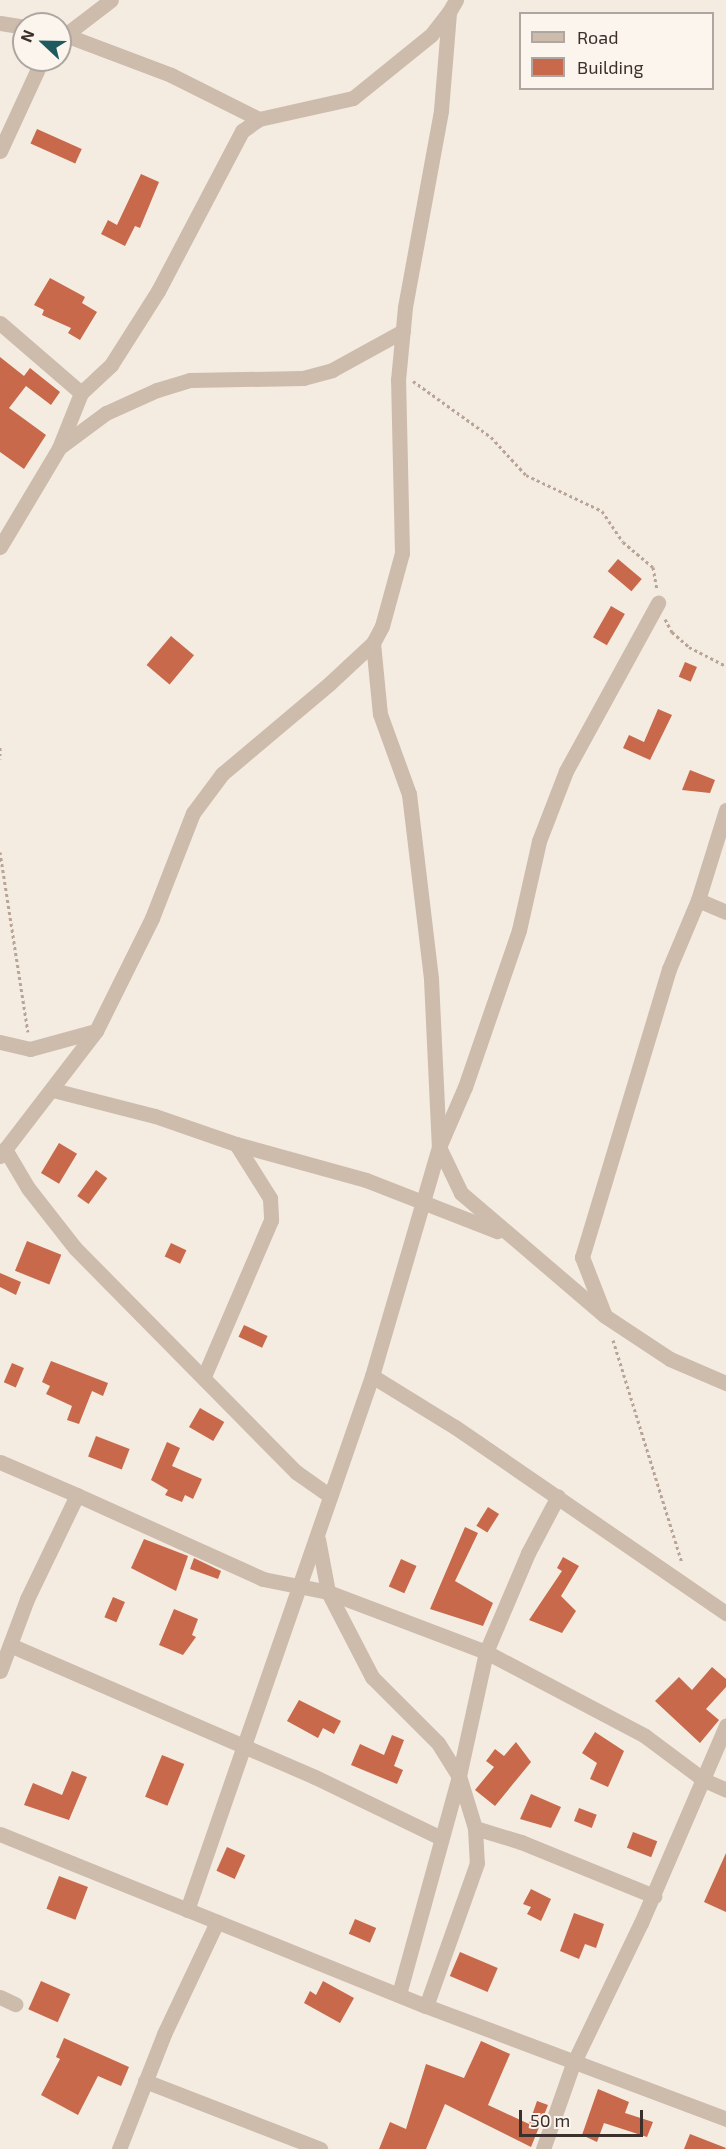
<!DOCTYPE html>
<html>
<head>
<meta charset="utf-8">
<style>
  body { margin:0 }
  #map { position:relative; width:726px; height:2149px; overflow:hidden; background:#f4ebe1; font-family:"Exo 2",sans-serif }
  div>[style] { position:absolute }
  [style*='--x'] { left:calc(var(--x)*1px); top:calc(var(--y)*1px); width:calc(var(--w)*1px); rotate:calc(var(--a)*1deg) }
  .building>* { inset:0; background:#c8694b; transform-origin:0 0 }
  .path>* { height:3px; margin-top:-1.5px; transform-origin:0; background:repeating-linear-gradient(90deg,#b9a596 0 3px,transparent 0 6px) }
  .street>* { height:15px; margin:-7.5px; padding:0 7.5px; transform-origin:7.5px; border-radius:7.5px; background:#cdbbac }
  span { translate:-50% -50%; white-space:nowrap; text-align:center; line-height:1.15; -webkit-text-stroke:5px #fbf5ee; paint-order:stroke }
  .legend { position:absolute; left:519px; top:12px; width:195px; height:78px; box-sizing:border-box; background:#fbf5ee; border:2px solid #aea6a0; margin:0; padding:8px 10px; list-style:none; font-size:18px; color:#3b302b }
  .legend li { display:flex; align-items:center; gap:12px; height:30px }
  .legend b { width:30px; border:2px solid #aea6a0 }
  .north { position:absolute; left:12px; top:12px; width:60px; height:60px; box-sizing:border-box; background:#fbf5ee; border:2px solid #aea6a0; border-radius:50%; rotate:292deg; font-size:16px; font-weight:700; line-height:24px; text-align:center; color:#3b302b }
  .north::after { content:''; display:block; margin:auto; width:21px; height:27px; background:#1f5a5e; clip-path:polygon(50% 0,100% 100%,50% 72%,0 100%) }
  .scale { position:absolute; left:519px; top:2110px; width:124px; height:27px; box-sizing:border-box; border:3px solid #3b302b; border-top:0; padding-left:8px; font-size:18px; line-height:21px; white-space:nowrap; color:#3b302b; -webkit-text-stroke:4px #fbf5ee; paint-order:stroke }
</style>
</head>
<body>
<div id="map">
  <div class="building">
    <i style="left:37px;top:129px;width:49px;height:16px;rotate:24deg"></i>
    <i style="clip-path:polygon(141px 174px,159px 182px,140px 228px,135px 226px,125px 246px,101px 234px,108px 220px,117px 225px)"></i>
    <i style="clip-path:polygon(50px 278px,85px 297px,82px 303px,97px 312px,80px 340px,68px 333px,71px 328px,42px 315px,44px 310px,34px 305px)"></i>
    <i style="clip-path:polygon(0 357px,24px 376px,30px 368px,60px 392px,51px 405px,26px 386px,9px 408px,46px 435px,24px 469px,0 452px)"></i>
    <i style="left:618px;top:559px;width:31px;height:16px;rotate:40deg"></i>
    <i style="left:611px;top:606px;width:16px;height:36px;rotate:30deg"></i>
    <i style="left:171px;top:636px;width:30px;height:38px;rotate:40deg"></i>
    <i style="left:685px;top:662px;width:13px;height:16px;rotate:23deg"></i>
    <i style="clip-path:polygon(658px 709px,672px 715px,650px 760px,623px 748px,629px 735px,644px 742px)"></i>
    <i style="clip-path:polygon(690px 770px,715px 780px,710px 793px,682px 790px)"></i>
    <i style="left:59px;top:1143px;width:21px;height:35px;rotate:31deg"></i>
    <i style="left:96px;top:1170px;width:14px;height:32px;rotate:36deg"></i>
    <i style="left:27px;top:1241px;width:37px;height:32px;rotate:22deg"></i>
    <i style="left:171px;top:1243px;width:17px;height:15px;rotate:25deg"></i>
    <i style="clip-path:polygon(0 1273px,21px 1282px,16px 1295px,0 1287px)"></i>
    <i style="left:244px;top:1325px;width:26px;height:13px;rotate:25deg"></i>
    <i style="clip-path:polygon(51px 1361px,108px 1383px,103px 1396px,92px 1391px,79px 1424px,67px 1420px,72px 1406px,46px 1394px,50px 1386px,42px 1382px)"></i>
    <i style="left:12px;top:1363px;width:13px;height:21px;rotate:23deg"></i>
    <i style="left:200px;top:1408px;width:28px;height:22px;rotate:30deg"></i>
    <i style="left:96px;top:1436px;width:36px;height:22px;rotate:21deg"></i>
    <i style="clip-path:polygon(167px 1442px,180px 1448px,172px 1466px,202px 1479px,193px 1499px,185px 1495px,182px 1502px,165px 1495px,168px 1490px,151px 1480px)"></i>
    <i style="left:488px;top:1507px;width:13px;height:22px;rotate:32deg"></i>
    <i style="clip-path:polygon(465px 1527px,478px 1533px,455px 1581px,493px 1603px,483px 1626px,430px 1609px)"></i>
    <i style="clip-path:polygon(144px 1539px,188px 1556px,176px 1591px,131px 1568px)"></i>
    <i style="clip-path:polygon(563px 1557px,579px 1566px,561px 1596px,576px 1611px,562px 1633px,529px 1620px,562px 1571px,557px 1568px)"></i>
    <i style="clip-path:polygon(194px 1558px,221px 1571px,218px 1579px,190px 1569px)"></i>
    <i style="left:401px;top:1559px;width:17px;height:30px;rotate:24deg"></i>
    <i style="left:113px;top:1597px;width:13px;height:22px;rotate:23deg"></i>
    <i style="clip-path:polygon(174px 1609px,198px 1619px,192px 1635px,196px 1637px,183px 1655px,159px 1645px)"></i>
    <i style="clip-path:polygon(712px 1667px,726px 1679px,726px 1687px,706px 1709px,719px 1720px,700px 1743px,655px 1701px,679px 1677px,692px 1690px)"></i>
    <i style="clip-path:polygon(299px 1700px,341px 1721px,334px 1734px,323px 1728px,318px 1738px,287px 1721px)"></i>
    <i style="clip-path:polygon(595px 1732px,624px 1751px,608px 1787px,590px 1779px,597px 1763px,582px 1753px)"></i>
    <i style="clip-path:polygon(392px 1735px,404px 1740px,394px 1766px,403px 1770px,397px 1784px,351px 1765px,360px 1744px,384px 1755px)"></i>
    <i style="clip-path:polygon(516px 1742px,531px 1762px,495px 1806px,475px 1790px,494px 1767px,486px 1761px,495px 1749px,504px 1756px)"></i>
    <i style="left:162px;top:1755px;width:24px;height:45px;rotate:22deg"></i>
    <i style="clip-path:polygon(72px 1771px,87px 1777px,69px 1820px,24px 1805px,33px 1783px,62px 1795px)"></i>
    <i style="clip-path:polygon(531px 1794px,561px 1807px,551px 1828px,520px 1819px)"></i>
    <i style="left:579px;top:1808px;width:19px;height:14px;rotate:21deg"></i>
    <i style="left:633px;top:1832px;width:26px;height:17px;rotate:21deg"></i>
    <i style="left:227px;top:1847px;width:20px;height:26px;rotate:24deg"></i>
    <i style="clip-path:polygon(726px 1853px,726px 1912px,704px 1902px)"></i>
    <i style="left:59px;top:1876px;width:31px;height:35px;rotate:21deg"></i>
    <i style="clip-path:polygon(531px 1889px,551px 1899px,541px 1921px,527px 1914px,531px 1907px,523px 1904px)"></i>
    <i style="clip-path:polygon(574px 1913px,604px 1924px,596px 1948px,585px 1944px,579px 1959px,560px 1951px)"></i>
    <i style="left:355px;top:1919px;width:23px;height:16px;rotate:23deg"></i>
    <i style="left:460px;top:1952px;width:41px;height:26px;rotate:23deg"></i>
    <i style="left:41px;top:1981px;width:32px;height:31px;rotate:24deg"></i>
    <i style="clip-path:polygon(323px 1981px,354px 1998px,340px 2023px,304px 2003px,310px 1991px,316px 1995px)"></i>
    <i style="clip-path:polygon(64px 2038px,129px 2067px,121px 2086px,98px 2076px,78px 2115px,41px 2095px,60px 2059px,56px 2057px)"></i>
    <i style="clip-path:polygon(481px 2041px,510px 2054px,488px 2105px,529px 2124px,537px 2101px,548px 2105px,531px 2147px,445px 2104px,426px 2149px,379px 2149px,390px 2122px,406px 2129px,426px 2064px,464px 2078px)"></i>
    <i style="clip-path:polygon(598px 2089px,629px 2102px,625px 2113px,653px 2122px,647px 2137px,604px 2123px,597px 2142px,582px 2135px)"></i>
    <i style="clip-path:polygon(690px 2134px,726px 2148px,725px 2149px,684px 2149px)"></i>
  </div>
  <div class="path">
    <i style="--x:413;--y:381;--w:96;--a:35.7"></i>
    <i style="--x:491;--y:437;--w:52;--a:47.4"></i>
    <i style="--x:526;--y:475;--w:84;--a:25.3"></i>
    <i style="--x:602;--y:511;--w:37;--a:56"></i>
    <i style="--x:623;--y:542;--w:39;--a:40"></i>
    <i style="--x:653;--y:567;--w:23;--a:80"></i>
    <i style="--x:665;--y:619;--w:15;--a:62"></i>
    <i style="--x:672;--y:632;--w:23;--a:41"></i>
    <i style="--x:689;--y:647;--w:42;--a:27.2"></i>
    <i style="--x:0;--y:747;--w:12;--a:90"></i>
    <i style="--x:0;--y:852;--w:182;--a:81.2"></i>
    <i style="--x:613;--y:1340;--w:233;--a:72.8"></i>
  </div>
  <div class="street">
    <i style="--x:0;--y:23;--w:24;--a:9"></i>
    <i style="--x:60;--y:33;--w:119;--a:20.7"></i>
    <i style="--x:171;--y:75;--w:98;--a:26.6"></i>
    <i style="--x:60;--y:39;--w:64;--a:-37.4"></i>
    <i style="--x:0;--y:151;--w:100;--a:-65.2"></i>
    <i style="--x:0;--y:323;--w:107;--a:40.8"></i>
    <i style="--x:60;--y:447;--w:57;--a:-36.5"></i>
    <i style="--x:106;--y:413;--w:56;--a:-24.3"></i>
    <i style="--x:157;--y:390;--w:34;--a:-17"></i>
    <i style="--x:190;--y:380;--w:113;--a:-1"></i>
    <i style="--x:303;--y:378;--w:30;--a:-15"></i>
    <i style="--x:332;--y:370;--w:81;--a:-28.8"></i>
    <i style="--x:0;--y:547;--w:115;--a:-59.2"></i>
    <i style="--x:59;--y:448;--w:59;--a:-68.2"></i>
    <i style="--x:81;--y:393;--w:41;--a:-43"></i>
    <i style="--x:111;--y:365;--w:88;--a:-57.6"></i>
    <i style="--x:158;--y:291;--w:181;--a:-62.3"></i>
    <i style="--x:242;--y:131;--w:21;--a:-35"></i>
    <i style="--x:259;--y:119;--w:96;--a:-12.6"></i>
    <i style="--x:353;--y:98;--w:100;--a:-38.9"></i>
    <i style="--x:431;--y:35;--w:29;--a:-52"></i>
    <i style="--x:373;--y:643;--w:71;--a:84.4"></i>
    <i style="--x:380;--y:714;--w:85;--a:70.1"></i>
    <i style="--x:409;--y:794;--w:186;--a:83.2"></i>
    <i style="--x:431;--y:979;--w:168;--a:87.3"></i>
    <i style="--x:439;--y:1147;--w:51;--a:64.4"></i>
    <i style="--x:461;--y:1193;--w:189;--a:40.5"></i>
    <i style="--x:726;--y:810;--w:94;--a:107.3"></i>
    <i style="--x:698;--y:900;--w:75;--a:112.8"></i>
    <i style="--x:669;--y:969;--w:301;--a:106.8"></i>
    <i style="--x:582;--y:1257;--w:63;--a:68.7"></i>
    <i style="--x:605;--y:1316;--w:78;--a:33.5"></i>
    <i style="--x:670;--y:1359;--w:61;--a:23.2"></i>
    <i style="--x:698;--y:900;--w:30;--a:23"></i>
    <i style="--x:0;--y:1042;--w:31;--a:13"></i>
    <i style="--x:30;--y:1049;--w:68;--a:-15.3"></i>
    <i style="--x:53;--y:1090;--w:105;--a:14.3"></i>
    <i style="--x:155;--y:1116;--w:86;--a:19.1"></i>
    <i style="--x:236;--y:1144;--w:64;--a:57.8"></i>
    <i style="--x:270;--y:1198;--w:22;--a:87"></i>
    <i style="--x:271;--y:1220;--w:170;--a:113.2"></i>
    <i style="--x:236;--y:1144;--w:135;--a:15.5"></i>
    <i style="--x:366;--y:1180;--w:141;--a:21.3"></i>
    <i style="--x:5;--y:1149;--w:45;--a:59.5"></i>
    <i style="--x:28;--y:1188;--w:76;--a:51.9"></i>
    <i style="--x:75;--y:1248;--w:315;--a:45.4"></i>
    <i style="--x:296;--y:1472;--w:42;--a:35.2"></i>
    <i style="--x:0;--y:1156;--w:158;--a:-52.5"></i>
    <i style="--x:96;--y:1031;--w:126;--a:-63.6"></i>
    <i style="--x:152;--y:918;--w:113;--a:-68.7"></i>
    <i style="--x:193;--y:813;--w:49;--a:-53.4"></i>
    <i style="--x:222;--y:774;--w:141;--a:-40.1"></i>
    <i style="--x:330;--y:683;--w:59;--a:-42.9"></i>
    <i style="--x:373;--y:643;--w:19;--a:-62"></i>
    <i style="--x:382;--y:626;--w:76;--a:-74.7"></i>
    <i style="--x:402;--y:553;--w:173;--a:-91.3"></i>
    <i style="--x:398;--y:380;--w:73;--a:-84.5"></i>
    <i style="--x:405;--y:307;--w:200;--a:-79.6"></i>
    <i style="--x:441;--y:110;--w:98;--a:-85.3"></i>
    <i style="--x:449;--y:12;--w:14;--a:-60"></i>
    <i style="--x:372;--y:1376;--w:97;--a:31.6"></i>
    <i style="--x:455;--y:1427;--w:329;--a:34.5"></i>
    <i style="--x:0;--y:1462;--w:84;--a:23.2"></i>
    <i style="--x:318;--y:1539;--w:54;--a:79.3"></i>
    <i style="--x:328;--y:1592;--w:96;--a:62.6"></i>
    <i style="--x:372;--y:1677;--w:93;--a:45"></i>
    <i style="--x:438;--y:1743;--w:39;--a:58"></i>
    <i style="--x:459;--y:1776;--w:54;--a:72.9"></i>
    <i style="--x:475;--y:1828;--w:35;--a:87"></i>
    <i style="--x:477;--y:1863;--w:152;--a:109.6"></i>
    <i style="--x:10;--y:1645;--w:332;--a:23.4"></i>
    <i style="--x:315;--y:1777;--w:140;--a:25.8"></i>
    <i style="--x:0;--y:1671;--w:77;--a:-69.4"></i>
    <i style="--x:27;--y:1599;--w:115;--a:-64.3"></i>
    <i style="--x:77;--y:1495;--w:204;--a:24.3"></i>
    <i style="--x:263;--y:1579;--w:66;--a:11.3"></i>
    <i style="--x:328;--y:1592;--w:169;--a:20.8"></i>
    <i style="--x:486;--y:1652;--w:180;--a:27.8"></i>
    <i style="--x:645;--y:1736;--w:74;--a:36.7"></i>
    <i style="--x:704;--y:1780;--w:24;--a:24"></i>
    <i style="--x:475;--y:1828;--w:48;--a:16.9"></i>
    <i style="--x:521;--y:1842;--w:144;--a:22.1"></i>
    <i style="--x:0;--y:1834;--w:459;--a:22"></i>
    <i style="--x:426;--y:2006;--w:321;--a:20.6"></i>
    <i style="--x:187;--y:1910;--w:565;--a:-70.89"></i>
    <i style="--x:372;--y:1376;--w:239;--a:-73.7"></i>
    <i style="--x:439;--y:1147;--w:65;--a:-66.6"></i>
    <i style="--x:465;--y:1087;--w:166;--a:-71"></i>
    <i style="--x:519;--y:930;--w:91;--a:-77.3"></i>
    <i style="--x:539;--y:841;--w:75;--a:-68.9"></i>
    <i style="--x:566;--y:771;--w:192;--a:-61.3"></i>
    <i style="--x:399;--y:1994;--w:226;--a:-74.6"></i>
    <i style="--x:459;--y:1776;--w:127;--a:-77.7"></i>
    <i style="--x:486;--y:1652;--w:108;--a:-67"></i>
    <i style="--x:528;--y:1553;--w:64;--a:-62.2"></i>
    <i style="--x:0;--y:1997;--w:17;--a:25"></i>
    <i style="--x:145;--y:2081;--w:188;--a:21.2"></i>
    <i style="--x:119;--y:2149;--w:123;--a:-68.6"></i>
    <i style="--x:164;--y:2034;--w:124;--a:-64.7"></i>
    <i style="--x:543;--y:2149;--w:90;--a:-70.6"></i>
    <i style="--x:573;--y:2064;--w:157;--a:-64.3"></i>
    <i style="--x:641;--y:1923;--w:215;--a:-66.7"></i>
  </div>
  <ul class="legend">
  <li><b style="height:8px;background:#cdbbac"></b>Road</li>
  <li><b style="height:16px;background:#c8694b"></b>Building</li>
  </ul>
  <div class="north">N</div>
  <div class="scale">50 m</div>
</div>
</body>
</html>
